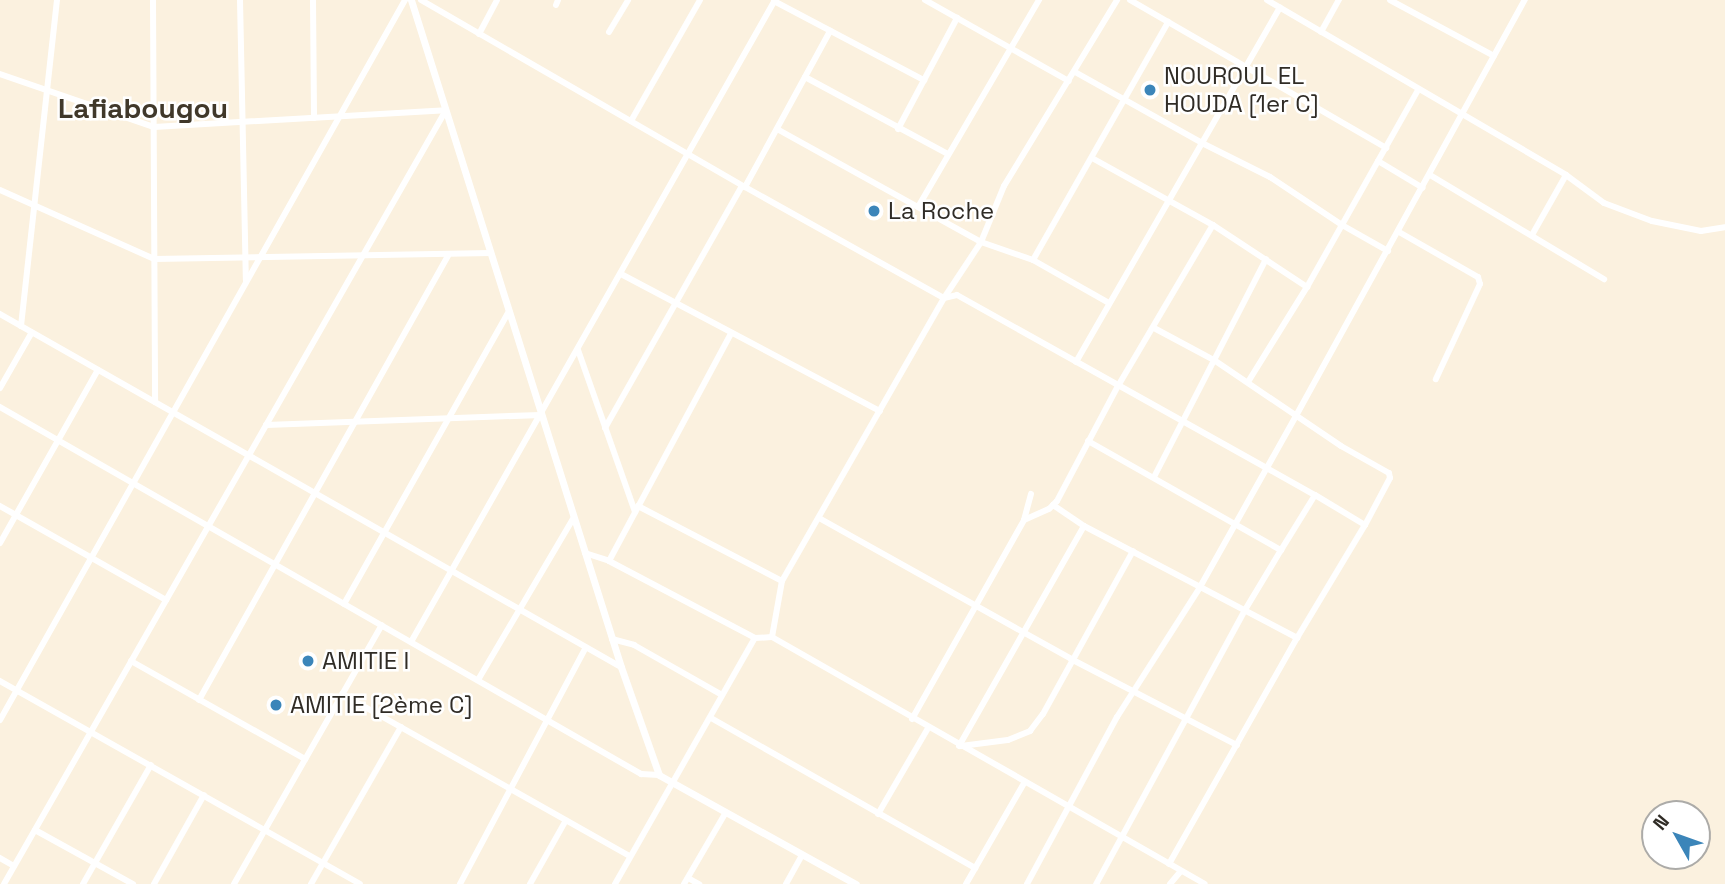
<!DOCTYPE html>
<html>
<head>
<meta charset="utf-8">
<style>
  body { margin:0 }
  #map { position:relative; width:1725px; height:884px; overflow:hidden; background:#fbf1df; font-family:"Space Grotesk",sans-serif }
  div>[style] { position:absolute }
  [style*='--x'] { left:calc(var(--x)*1px); top:calc(var(--y)*1px); width:calc(var(--w)*1px); rotate:calc(var(--a)*1deg) }
  .minor>* { height:6px; margin:-3px; padding:0 3px; transform-origin:3px; border-radius:3px; background:#fff }
  .tertiary>* { height:7px; margin:-3.5px; padding:0 3.5px; transform-origin:3.5px; border-radius:3.5px; background:#fff }
  .dots>* { width:19px; height:19px; translate:-50% -50%; box-sizing:border-box; border:4px solid #fff; border-radius:50% }
  span { translate:-50% -50%; white-space:nowrap; text-align:center; line-height:1.15; -webkit-text-stroke:5px #fff; paint-order:stroke }
  .poi-label { font-size:24px; color:#302c26 }
  .left { translate:0 -50%; text-align:left }
  .quarter-label { font-size:28px; color:#40382a; font-weight:700 }
  .north { position:absolute; left:1641px; top:800px; width:70px; height:70px; box-sizing:border-box; background:#fff; border:2px solid #acaba8; border-radius:50%; rotate:310deg; font-size:19px; font-weight:700; line-height:28px; text-align:center; color:#302c26 }
  .north::after { content:''; display:block; margin:auto; width:24px; height:32px; background:#3b85b9; clip-path:polygon(50% 0,100% 100%,50% 72%,0 100%) }
</style>
</head>
<body>
<div id="map">
  <div class="minor">
    <i style="--x:153;--y:0;--w:402;--a:89.7"></i>
    <i style="--x:240;--y:0;--w:280;--a:88.8"></i>
    <i style="--x:313;--y:0;--w:118;--a:89.5"></i>
    <i style="--x:421;--y:0;--w:374;--a:30"></i>
    <i style="--x:745;--y:187;--w:228;--a:29.2"></i>
    <i style="--x:944;--y:298;--w:13;--a:-13"></i>
    <i style="--x:957;--y:295;--w:410;--a:29.2"></i>
    <i style="--x:1315;--y:495;--w:65;--a:121.7"></i>
    <i style="--x:925;--y:0;--w:165;--a:29.4"></i>
    <i style="--x:1130;--y:0;--w:296;--a:30"></i>
    <i style="--x:1267;--y:0;--w:346;--a:30.3"></i>
    <i style="--x:1566;--y:175;--w:47;--a:36.4"></i>
    <i style="--x:1604;--y:203;--w:51;--a:20.6"></i>
    <i style="--x:1652;--y:221;--w:50;--a:11.5"></i>
    <i style="--x:1701;--y:231;--w:24;--a:-9"></i>
    <i style="--x:1390;--y:0;--w:118;--a:28.3"></i>
    <i style="--x:774;--y:1;--w:170;--a:27.8"></i>
    <i style="--x:556;--y:5;--w:5;--a:-68"></i>
    <i style="--x:609;--y:32;--w:37;--a:-59"></i>
    <i style="--x:1321;--y:32;--w:37;--a:-61"></i>
    <i style="--x:479;--y:34;--w:38;--a:-62"></i>
    <i style="--x:1075;--y:72;--w:145;--a:29.2"></i>
    <i style="--x:1202;--y:143;--w:76;--a:26.6"></i>
    <i style="--x:1270;--y:177;--w:87;--a:33.7"></i>
    <i style="--x:1342;--y:225;--w:53;--a:29.5"></i>
    <i style="--x:0;--y:74;--w:163;--a:19"></i>
    <i style="--x:154;--y:127;--w:292;--a:-3.3"></i>
    <i style="--x:446;--y:110;--w:891;--a:119.73"></i>
    <i style="--x:805;--y:77;--w:162;--a:28.3"></i>
    <i style="--x:631;--y:121;--w:139;--a:-60.3"></i>
    <i style="--x:777;--y:129;--w:233;--a:29"></i>
    <i style="--x:981;--y:242;--w:55;--a:19.1"></i>
    <i style="--x:1033;--y:260;--w:87;--a:29.5"></i>
    <i style="--x:898;--y:129;--w:126;--a:-62"></i>
    <i style="--x:1092;--y:158;--w:138;--a:29"></i>
    <i style="--x:1213;--y:225;--w:113;--a:33.4"></i>
    <i style="--x:1378;--y:161;--w:52;--a:31"></i>
    <i style="--x:1430;--y:175;--w:203;--a:30.9"></i>
    <i style="--x:745;--y:187;--w:178;--a:-61.4"></i>
    <i style="--x:0;--y:190;--w:169;--a:24.1"></i>
    <i style="--x:154;--y:259;--w:337;--a:-1"></i>
    <i style="--x:918;--y:207;--w:240;--a:-59.7"></i>
    <i style="--x:1399;--y:232;--w:91;--a:29.7"></i>
    <i style="--x:1478;--y:277;--w:7;--a:74"></i>
    <i style="--x:1480;--y:284;--w:105;--a:114.9"></i>
    <i style="--x:1532;--y:235;--w:69;--a:-60.5"></i>
    <i style="--x:1033;--y:260;--w:274;--a:-60.4"></i>
    <i style="--x:621;--y:274;--w:293;--a:27.9"></i>
    <i style="--x:0;--y:314;--w:714;--a:29.62"></i>
    <i style="--x:21;--y:326;--w:328;--a:-83.7"></i>
    <i style="--x:1154;--y:328;--w:68;--a:28.1"></i>
    <i style="--x:1214;--y:360;--w:153;--a:34.1"></i>
    <i style="--x:1341;--y:446;--w:55;--a:29.4"></i>
    <i style="--x:1389;--y:473;--w:5;--a:79"></i>
    <i style="--x:1390;--y:478;--w:53;--a:118"></i>
    <i style="--x:578;--y:350;--w:172;--a:70.6"></i>
    <i style="--x:1076;--y:362;--w:409;--a:-60.1"></i>
    <i style="--x:1248;--y:382;--w:112;--a:-58.2"></i>
    <i style="--x:1307;--y:287;--w:226;--a:-60.6"></i>
    <i style="--x:0;--y:388;--w:64;--a:-60.3"></i>
    <i style="--x:0;--y:407;--w:739;--a:29.79"></i>
    <i style="--x:641;--y:774;--w:18;--a:3"></i>
    <i style="--x:266;--y:425;--w:275;--a:-2.1"></i>
    <i style="--x:605;--y:428;--w:278;--a:-60.5"></i>
    <i style="--x:1088;--y:441;--w:222;--a:29.5"></i>
    <i style="--x:1281;--y:550;--w:70;--a:121"></i>
    <i style="--x:1245;--y:610;--w:312;--a:118.5"></i>
    <i style="--x:1154;--y:477;--w:245;--a:-62.8"></i>
    <i style="--x:1053;--y:505;--w:37;--a:34"></i>
    <i style="--x:1084;--y:526;--w:241;--a:27.7"></i>
    <i style="--x:0;--y:506;--w:191;--a:29.5"></i>
    <i style="--x:638;--y:506;--w:162;--a:27.5"></i>
    <i style="--x:819;--y:518;--w:289;--a:29.2"></i>
    <i style="--x:1071;--y:659;--w:187;--a:27.4"></i>
    <i style="--x:1024;--y:520;--w:27;--a:-24"></i>
    <i style="--x:1049;--y:509;--w:11;--a:-45"></i>
    <i style="--x:1057;--y:501;--w:130;--a:-62.1"></i>
    <i style="--x:1118;--y:386;--w:187;--a:-59.5"></i>
    <i style="--x:0;--y:543;--w:199;--a:-60.5"></i>
    <i style="--x:585;--y:553;--w:25;--a:18"></i>
    <i style="--x:609;--y:561;--w:165;--a:27.8"></i>
    <i style="--x:609;--y:561;--w:259;--a:-61.8"></i>
    <i style="--x:344;--y:604;--w:336;--a:-60.6"></i>
    <i style="--x:772;--y:637;--w:498;--a:29.7"></i>
    <i style="--x:612;--y:639;--w:23;--a:15"></i>
    <i style="--x:634;--y:645;--w:101;--a:29.6"></i>
    <i style="--x:411;--y:642;--w:738;--a:-60.45"></i>
    <i style="--x:131;--y:661;--w:200;--a:29.4"></i>
    <i style="--x:478;--y:680;--w:189;--a:-59.5"></i>
    <i style="--x:0;--y:681;--w:413;--a:29.4"></i>
    <i style="--x:342;--y:694;--w:330;--a:29.4"></i>
    <i style="--x:199;--y:700;--w:511;--a:-60.73"></i>
    <i style="--x:711;--y:718;--w:304;--a:29.6"></i>
    <i style="--x:912;--y:719;--w:228;--a:-60.6"></i>
    <i style="--x:1024;--y:520;--w:27;--a:-75"></i>
    <i style="--x:0;--y:720;--w:826;--a:-60.64"></i>
    <i style="--x:959;--y:746;--w:253;--a:-60.4"></i>
    <i style="--x:961;--y:746;--w:47;--a:-7.3"></i>
    <i style="--x:1008;--y:740;--w:24;--a:-22"></i>
    <i style="--x:1030;--y:731;--w:21;--a:-53"></i>
    <i style="--x:1043;--y:714;--w:186;--a:-61.1"></i>
    <i style="--x:878;--y:814;--w:99;--a:-59.8"></i>
    <i style="--x:35;--y:830;--w:112;--a:28.9"></i>
    <i style="--x:0;--y:858;--w:16;--a:30"></i>
    <i style="--x:1169;--y:864;--w:260;--a:-60.5"></i>
    <i style="--x:1297;--y:638;--w:132;--a:-59"></i>
    <i style="--x:1365;--y:525;--w:58;--a:-149"></i>
    <i style="--x:688;--y:878;--w:13;--a:29"></i>
    <i style="--x:83;--y:884;--w:137;--a:-60.3"></i>
    <i style="--x:154;--y:884;--w:102;--a:-60.7"></i>
    <i style="--x:234;--y:884;--w:298;--a:-60.3"></i>
    <i style="--x:311;--y:884;--w:181;--a:-60.2"></i>
    <i style="--x:460;--y:884;--w:268;--a:-62"></i>
    <i style="--x:530;--y:884;--w:73;--a:-60.6"></i>
    <i style="--x:615;--y:884;--w:283;--a:-60.4"></i>
    <i style="--x:755;--y:638;--w:17;--a:-3"></i>
    <i style="--x:772;--y:637;--w:57;--a:-79.9"></i>
    <i style="--x:782;--y:581;--w:326;--a:-60.2"></i>
    <i style="--x:944;--y:298;--w:67;--a:-56.5"></i>
    <i style="--x:981;--y:242;--w:61;--a:-67.7"></i>
    <i style="--x:1004;--y:186;--w:218;--a:-58.7"></i>
    <i style="--x:684;--y:884;--w:83;--a:-59.7"></i>
    <i style="--x:786;--y:884;--w:33;--a:-61"></i>
    <i style="--x:966;--y:884;--w:116;--a:-60.1"></i>
    <i style="--x:1027;--y:884;--w:190;--a:-61.7"></i>
    <i style="--x:1117;--y:717;--w:154;--a:-57.4"></i>
    <i style="--x:1200;--y:587;--w:198;--a:-60.7"></i>
    <i style="--x:1297;--y:414;--w:473;--a:-61.2"></i>
    <i style="--x:1170;--y:884;--w:17;--a:-50"></i>
  </div>
  <div class="tertiary">
    <i style="--x:411;--y:0;--w:699;--a:72.52"></i>
    <i style="--x:621;--y:667;--w:114;--a:70.6"></i>
    <i style="--x:659;--y:775;--w:225;--a:29"></i>
  </div>
  <div class="dots">
    <i style="left:1150px;top:90px;background:#3b85b9"></i>
    <i style="left:874px;top:211px;background:#3b85b9"></i>
    <i style="left:308px;top:661px;background:#3b85b9"></i>
    <i style="left:276px;top:705px;background:#3b85b9"></i>
  </div>
  <div class="poi-label">
    <span class="left" style="left:1164px;top:90px">NOUROUL EL<br>HOUDA [1er C]</span>
    <span class="left" style="left:888px;top:211px">La Roche</span>
    <span class="left" style="left:322px;top:661px">AMITIE I</span>
    <span class="left" style="left:290px;top:705px">AMITIE [2ème C]</span>
  </div>
  <div class="quarter-label">
    <span style="left:143px;top:108px">Lafiabougou</span>
  </div>
  <div class="north">N</div>
</div>
</body>
</html>
